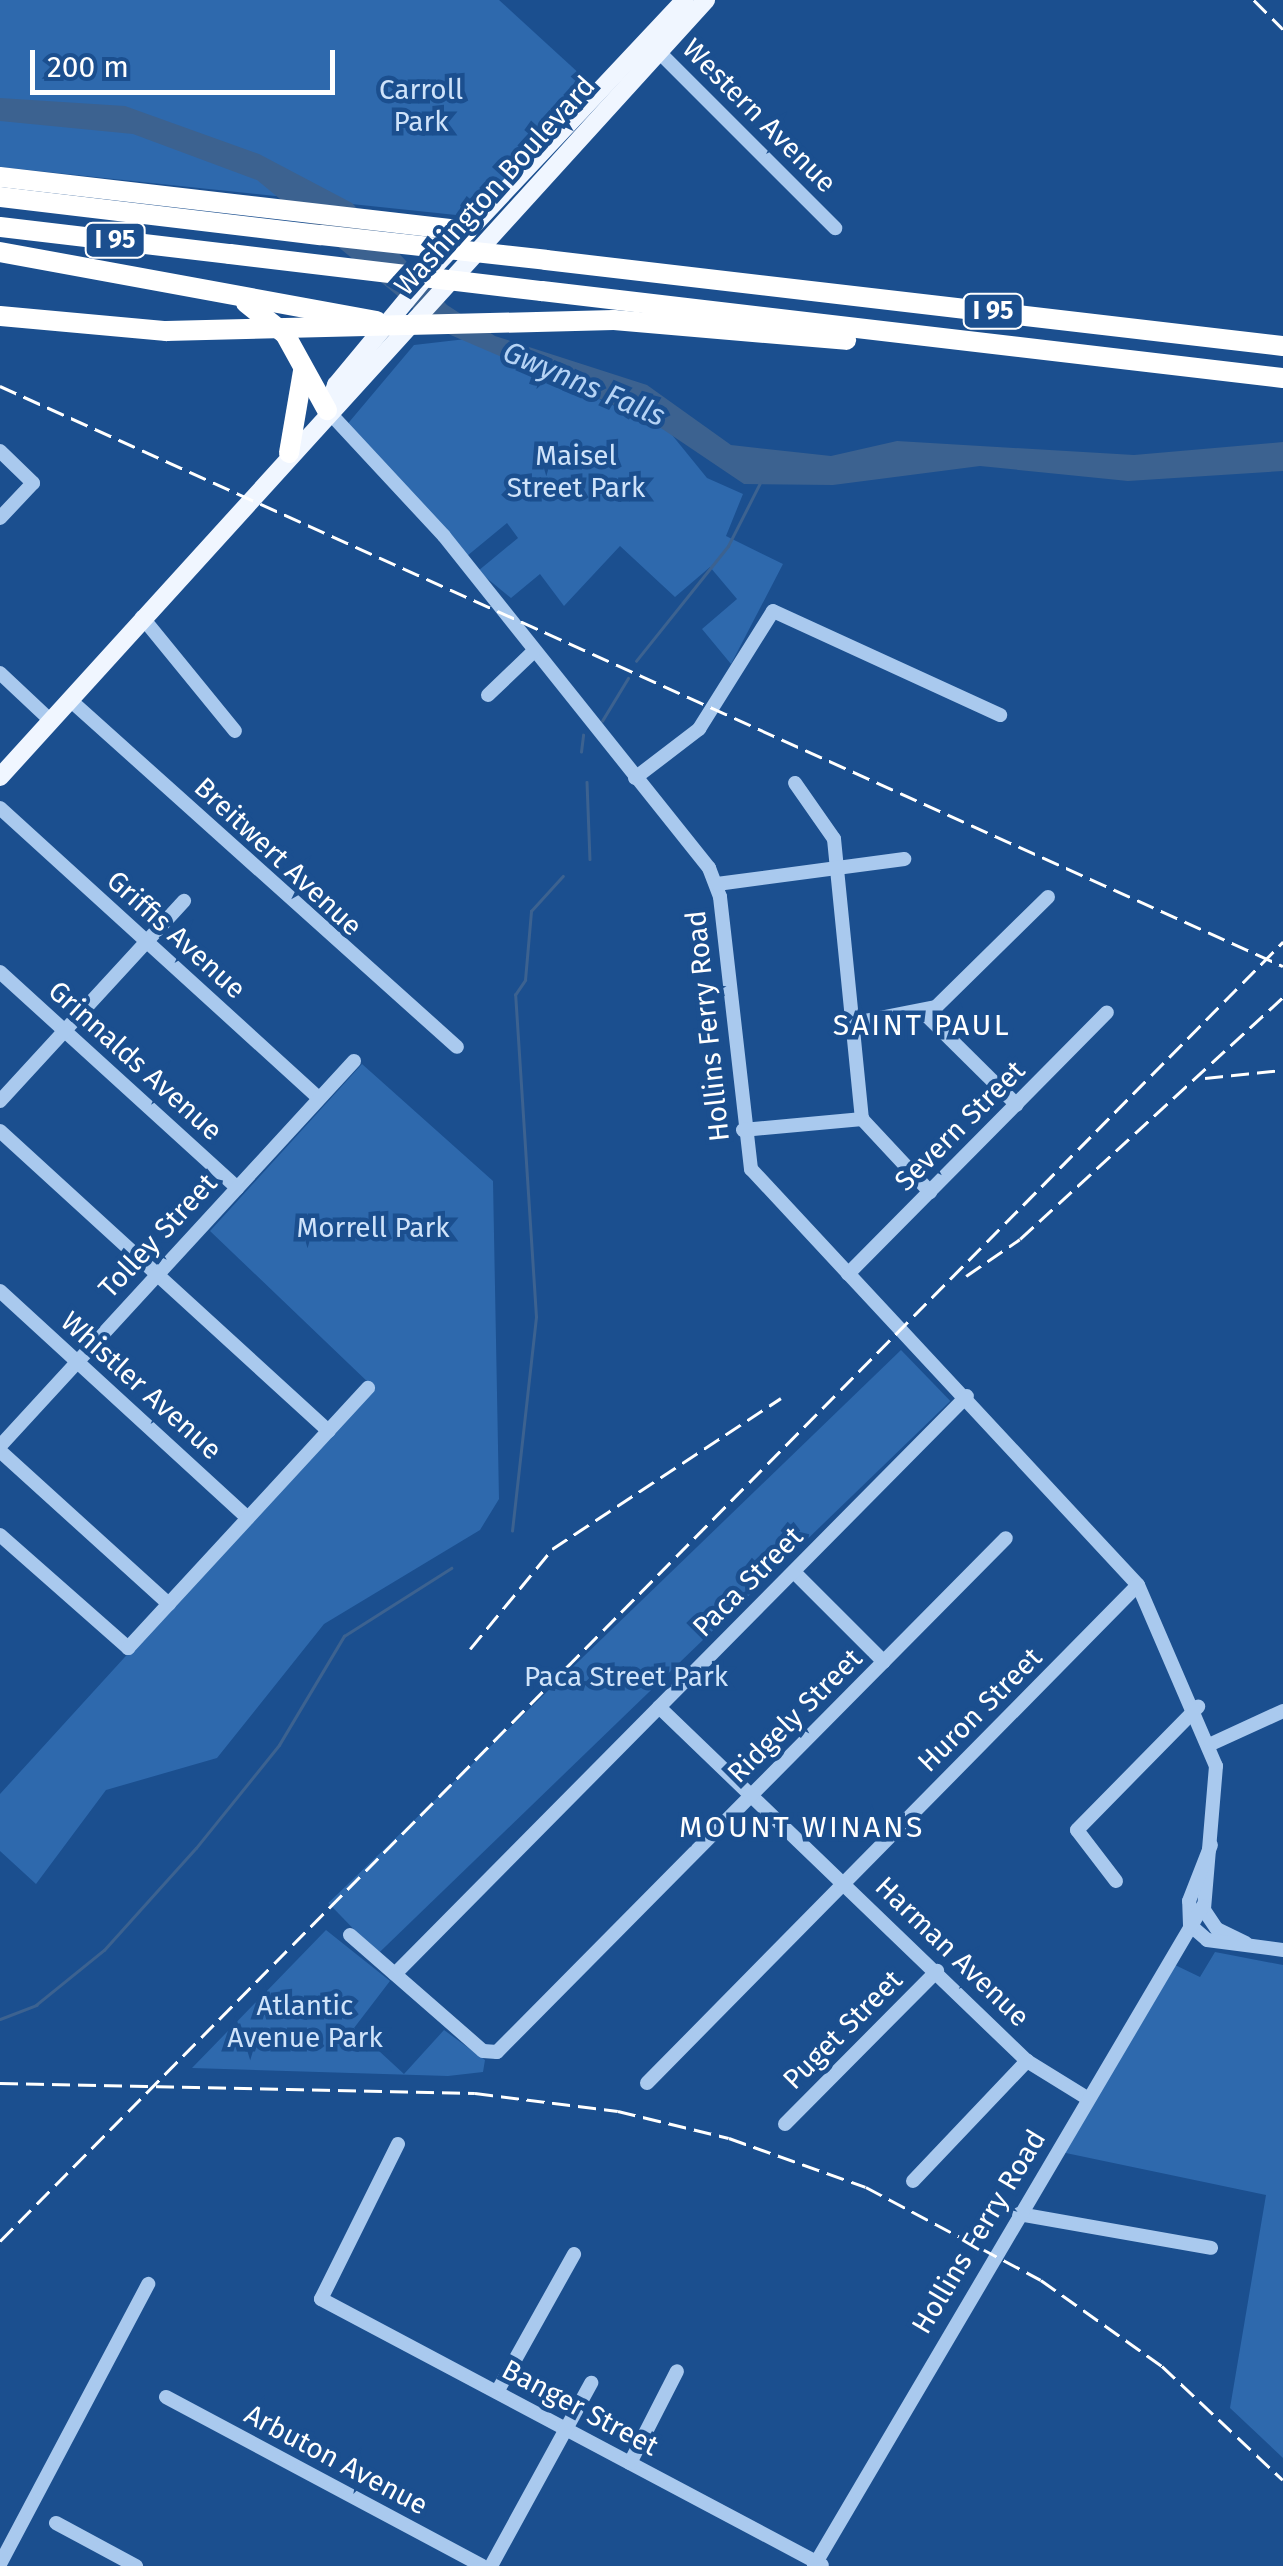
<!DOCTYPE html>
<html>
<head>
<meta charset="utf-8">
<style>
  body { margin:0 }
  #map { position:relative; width:1283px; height:2566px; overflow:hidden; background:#1b4f8f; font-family:"Fira Sans",sans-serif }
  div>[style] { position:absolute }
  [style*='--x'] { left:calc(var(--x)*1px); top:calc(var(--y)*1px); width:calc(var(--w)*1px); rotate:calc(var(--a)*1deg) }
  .green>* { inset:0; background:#2e69ad; transform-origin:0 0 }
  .water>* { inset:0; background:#3c6290 }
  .stream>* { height:2.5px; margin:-1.25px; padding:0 1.25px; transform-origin:1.25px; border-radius:1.25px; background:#3c6290 }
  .minor>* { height:14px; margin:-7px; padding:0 7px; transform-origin:7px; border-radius:7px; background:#a9c9ee }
  .major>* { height:18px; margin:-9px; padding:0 9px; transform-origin:9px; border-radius:9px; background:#f0f6ff }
  .highway>* { height:20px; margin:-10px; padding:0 10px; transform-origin:10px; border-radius:10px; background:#fff }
  .rail>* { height:2.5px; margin-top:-1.25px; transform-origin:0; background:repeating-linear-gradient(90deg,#fff 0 18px,transparent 0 26px) }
  .highway-bridge>* { height:20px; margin:-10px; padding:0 10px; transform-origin:10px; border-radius:10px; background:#fff }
  span { translate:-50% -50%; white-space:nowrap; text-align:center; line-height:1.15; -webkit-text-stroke:9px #1b4f8f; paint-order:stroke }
  .shield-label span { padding:2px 8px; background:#1b4f8f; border:2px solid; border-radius:8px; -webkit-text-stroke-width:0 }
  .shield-label { font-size:25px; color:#fff; font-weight:700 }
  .park-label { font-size:28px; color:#cfe3fa }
  .street-label { font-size:28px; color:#fff }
  .water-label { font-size:30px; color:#b5d3f5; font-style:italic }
  .neighbourhood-label { font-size:30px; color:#fff; letter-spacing:2.5px }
  .scale { position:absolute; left:30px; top:50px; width:305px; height:45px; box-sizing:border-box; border:5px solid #fff; border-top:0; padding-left:12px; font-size:30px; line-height:35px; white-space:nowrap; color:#fff; -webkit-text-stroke:8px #1b4f8f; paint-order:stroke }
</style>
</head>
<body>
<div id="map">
  <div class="green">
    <i style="clip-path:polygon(0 0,499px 0,594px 87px,492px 196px,456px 215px,0 167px)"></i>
    <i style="clip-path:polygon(466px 339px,668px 430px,707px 478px,743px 494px,726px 536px,783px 564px,731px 664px,702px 629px,737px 599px,710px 567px,675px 597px,620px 546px,564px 606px,540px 574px,511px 598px,478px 571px,518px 538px,507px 523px,467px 556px,345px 427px,414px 345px)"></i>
    <i style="clip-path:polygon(362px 1064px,493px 1181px,499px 1499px,480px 1530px,324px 1624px,217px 1758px,106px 1790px,36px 1884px,0 1851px,0 1794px,372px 1386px,210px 1231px)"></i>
    <i style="left:901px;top:1350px;width:71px;height:796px;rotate:46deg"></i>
    <i style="clip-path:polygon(326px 1930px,390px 1981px,354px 2028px,404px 2074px,444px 2030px,485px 2060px,483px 2072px,448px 2076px,192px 2068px)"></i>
    <i style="clip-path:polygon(1215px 1952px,1283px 1965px,1283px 2458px,1230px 2408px,1266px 2195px,1061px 2152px,1173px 1964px,1200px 1977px)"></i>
  </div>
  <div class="water">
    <i style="clip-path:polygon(0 98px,125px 106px,259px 154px,352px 203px,447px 305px,495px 336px,647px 385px,731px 445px,831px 456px,897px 441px,1134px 455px,1283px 442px,1283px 471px,1128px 481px,980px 466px,833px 485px,744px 484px,649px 420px,439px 330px,257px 180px,133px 134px,0 121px)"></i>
  </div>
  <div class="stream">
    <i style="--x:636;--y:661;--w:147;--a:-51.3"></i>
    <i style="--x:728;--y:546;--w:71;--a:-63.1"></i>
    <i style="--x:602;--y:721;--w:50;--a:-58.8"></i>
    <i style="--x:581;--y:752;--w:17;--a:-83"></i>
    <i style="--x:587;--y:782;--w:77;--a:87.8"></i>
    <i style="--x:512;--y:1531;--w:215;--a:-83.6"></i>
    <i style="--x:536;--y:1317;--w:323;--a:-93.7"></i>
    <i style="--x:515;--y:995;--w:18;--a:-56"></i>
    <i style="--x:525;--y:980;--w:69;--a:-85"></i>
    <i style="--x:531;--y:911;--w:47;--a:-47.6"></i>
    <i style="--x:0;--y:2019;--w:39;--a:-21"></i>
    <i style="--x:36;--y:2005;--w:87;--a:-39"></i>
    <i style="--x:104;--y:1950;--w:137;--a:-48"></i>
    <i style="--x:196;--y:1848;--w:132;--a:-51.1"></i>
    <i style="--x:279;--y:1745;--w:127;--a:-59.2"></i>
    <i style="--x:344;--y:1636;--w:127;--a:-32.4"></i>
  </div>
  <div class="minor">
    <i style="--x:655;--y:48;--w:255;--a:45"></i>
    <i style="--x:327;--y:410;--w:172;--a:47.1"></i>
    <i style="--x:444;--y:536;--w:425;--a:51.4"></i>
    <i style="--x:709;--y:868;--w:31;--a:69"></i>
    <i style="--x:720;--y:897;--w:274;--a:83.5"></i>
    <i style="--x:751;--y:1169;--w:568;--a:47.07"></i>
    <i style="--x:1138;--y:1585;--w:197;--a:66.7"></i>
    <i style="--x:1216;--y:1766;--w:144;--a:94.8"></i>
    <i style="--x:1204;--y:1910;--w:23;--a:56"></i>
    <i style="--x:1217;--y:1929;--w:32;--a:26"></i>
    <i style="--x:0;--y:451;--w:46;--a:44.1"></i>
    <i style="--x:33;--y:483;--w:48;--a:133.3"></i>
    <i style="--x:142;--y:617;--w:147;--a:50.8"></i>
    <i style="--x:0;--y:673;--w:69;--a:43.2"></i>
    <i style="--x:488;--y:695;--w:62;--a:-43.7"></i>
    <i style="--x:69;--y:699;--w:521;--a:41.89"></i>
    <i style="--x:635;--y:778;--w:81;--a:-37.4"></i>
    <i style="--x:699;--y:729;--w:139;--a:-57.9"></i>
    <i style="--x:773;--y:611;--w:250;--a:24.6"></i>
    <i style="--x:795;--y:783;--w:68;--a:55.1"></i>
    <i style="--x:834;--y:839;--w:281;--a:84.3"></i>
    <i style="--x:862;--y:1119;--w:100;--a:47"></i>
    <i style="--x:0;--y:808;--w:431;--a:42.3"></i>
    <i style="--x:717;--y:884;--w:189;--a:-7.6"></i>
    <i style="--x:0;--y:972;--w:321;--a:42.3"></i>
    <i style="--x:925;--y:1014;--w:129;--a:44.7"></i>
    <i style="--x:854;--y:1023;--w:84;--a:-11"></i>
    <i style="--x:936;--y:1007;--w:157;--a:-44.5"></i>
    <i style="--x:0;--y:1101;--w:272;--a:-47.4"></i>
    <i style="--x:743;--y:1130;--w:120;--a:-5.3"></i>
    <i style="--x:0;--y:1131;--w:445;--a:42.4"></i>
    <i style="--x:848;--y:1274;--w:368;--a:-45.3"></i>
    <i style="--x:0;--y:1291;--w:336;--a:42.5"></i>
    <i style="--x:0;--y:1446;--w:523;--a:-47.4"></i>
    <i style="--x:0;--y:1451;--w:228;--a:42.2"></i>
    <i style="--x:0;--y:1535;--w:171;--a:41.4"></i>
    <i style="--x:128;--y:1648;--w:354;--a:-47.3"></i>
    <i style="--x:794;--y:1572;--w:127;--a:45"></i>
    <i style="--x:659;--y:1707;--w:511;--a:43.89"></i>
    <i style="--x:1027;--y:2061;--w:70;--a:31.7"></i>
    <i style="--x:1211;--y:1744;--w:79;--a:-24.6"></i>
    <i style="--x:1116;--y:1881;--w:64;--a:-127.4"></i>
    <i style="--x:1077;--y:1830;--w:173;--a:-45.5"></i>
    <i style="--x:1190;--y:1925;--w:23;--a:41"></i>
    <i style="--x:1207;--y:1940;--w:77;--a:7.5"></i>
    <i style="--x:1190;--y:1925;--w:24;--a:-92"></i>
    <i style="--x:1189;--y:1901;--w:60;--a:-68.6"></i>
    <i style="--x:350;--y:1935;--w:176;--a:41.1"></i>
    <i style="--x:483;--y:2051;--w:14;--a:4"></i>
    <i style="--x:497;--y:2052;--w:723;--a:-45.28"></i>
    <i style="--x:395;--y:1974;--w:813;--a:-45.3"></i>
    <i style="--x:647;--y:2083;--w:699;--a:-45.41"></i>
    <i style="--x:785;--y:2124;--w:216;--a:-45.2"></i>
    <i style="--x:398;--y:2144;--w:173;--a:116.4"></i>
    <i style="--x:321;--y:2299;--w:567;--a:27.97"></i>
    <i style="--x:913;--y:2181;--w:166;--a:-46.5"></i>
    <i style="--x:1019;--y:2214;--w:195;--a:10"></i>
    <i style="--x:497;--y:2392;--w:158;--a:-60.8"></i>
    <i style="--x:166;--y:2397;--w:358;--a:28.1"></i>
    <i style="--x:630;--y:2463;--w:103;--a:-62.9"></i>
    <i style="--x:56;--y:2523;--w:91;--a:28.3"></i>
    <i style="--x:0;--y:2564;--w:317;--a:-62.1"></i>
    <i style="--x:491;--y:2566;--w:209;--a:-61.3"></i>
    <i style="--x:814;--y:2566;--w:766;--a:-59.49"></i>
  </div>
  <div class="major">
    <i style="--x:327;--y:410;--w:27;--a:-70"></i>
    <i style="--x:336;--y:385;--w:152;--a:-50.3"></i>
    <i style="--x:433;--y:268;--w:368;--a:-46.8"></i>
    <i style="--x:0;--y:777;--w:1050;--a:-47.74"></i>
  </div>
  <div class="highway">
    <i style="--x:0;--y:177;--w:470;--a:6.6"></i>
    <i style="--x:0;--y:197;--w:323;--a:6.8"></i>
    <i style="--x:0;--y:227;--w:232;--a:6.7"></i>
    <i style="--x:0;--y:252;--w:383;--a:10.4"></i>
    <i style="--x:546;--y:260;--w:742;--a:6.66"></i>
    <i style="--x:542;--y:291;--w:746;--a:6.7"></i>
    <i style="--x:246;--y:303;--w:50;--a:38.5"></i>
    <i style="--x:285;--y:334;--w:87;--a:61.1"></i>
    <i style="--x:0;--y:316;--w:167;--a:5.2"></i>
    <i style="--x:614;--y:320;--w:233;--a:4.9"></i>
    <i style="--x:289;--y:453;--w:83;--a:-80.3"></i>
  </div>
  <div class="rail">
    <i style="--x:1254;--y:0;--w:41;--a:45"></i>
    <i style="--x:0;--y:386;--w:1408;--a:24.33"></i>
    <i style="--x:1205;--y:1078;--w:78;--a:-5.9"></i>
    <i style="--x:966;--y:1276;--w:65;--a:-34.4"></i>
    <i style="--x:1020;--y:1239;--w:356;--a:-42.6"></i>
    <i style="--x:470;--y:1649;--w:129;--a:-50.6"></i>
    <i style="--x:552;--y:1549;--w:274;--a:-33.4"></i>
    <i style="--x:0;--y:2083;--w:475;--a:1.2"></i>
    <i style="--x:475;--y:2093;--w:144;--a:7.2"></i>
    <i style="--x:618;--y:2111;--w:114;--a:13.7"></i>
    <i style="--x:729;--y:2138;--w:145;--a:19.7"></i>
    <i style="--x:866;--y:2187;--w:198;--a:28"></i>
    <i style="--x:1041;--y:2280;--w:148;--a:35.4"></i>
    <i style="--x:1162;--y:2366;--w:166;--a:43.3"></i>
    <i style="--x:0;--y:2241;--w:1826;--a:-45.36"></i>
  </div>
  <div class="highway-bridge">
    <i style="--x:321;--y:235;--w:226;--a:6.3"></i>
    <i style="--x:230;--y:254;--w:314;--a:6.8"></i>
    <i style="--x:166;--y:331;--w:448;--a:-1.4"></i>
  </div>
  <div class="shield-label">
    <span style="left:115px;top:240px">I 95</span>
    <span style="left:993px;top:311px">I 95</span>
  </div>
  <div class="park-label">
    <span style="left:421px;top:106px">Carroll<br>Park</span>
    <span style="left:576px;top:472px">Maisel<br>Street Park</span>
    <span style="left:373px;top:1228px">Morrell Park</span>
    <span style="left:626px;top:1677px">Paca Street Park</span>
    <span style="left:305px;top:2022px">Atlantic<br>Avenue Park</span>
  </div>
  <div class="street-label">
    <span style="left:759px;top:116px;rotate:45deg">Western Avenue</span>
    <span style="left:495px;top:186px;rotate:-48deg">Washington Boulevard</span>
    <span style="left:278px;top:857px;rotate:43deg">Breitwert Avenue</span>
    <span style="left:176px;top:935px;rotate:42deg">Griffis Avenue</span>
    <span style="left:708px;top:1026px;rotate:-96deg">Hollins Ferry Road</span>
    <span style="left:135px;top:1061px;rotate:42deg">Grinnalds Avenue</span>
    <span style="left:960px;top:1126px;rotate:-45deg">Severn Street</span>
    <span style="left:158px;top:1236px;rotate:-47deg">Tolley Street</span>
    <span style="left:141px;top:1386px;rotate:42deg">Whistler Avenue</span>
    <span style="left:748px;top:1582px;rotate:-45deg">Paca Street</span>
    <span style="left:980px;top:1710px;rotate:-45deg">Huron Street</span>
    <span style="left:795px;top:1716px;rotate:-45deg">Ridgely Street</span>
    <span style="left:952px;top:1952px;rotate:44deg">Harman Avenue</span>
    <span style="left:843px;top:2030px;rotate:-45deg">Puget Street</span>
    <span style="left:979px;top:2232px;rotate:-59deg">Hollins Ferry Road</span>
    <span style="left:580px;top:2408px;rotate:28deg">Banger Street</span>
    <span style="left:336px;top:2460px;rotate:28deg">Arbuton Avenue</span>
  </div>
  <div class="water-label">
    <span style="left:584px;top:384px;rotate:23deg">Gwynns Falls</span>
  </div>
  <div class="neighbourhood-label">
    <span style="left:922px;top:1025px">SAINT PAUL</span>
    <span style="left:802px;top:1827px">MOUNT WINANS</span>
  </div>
  <div class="scale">200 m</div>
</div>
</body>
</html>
